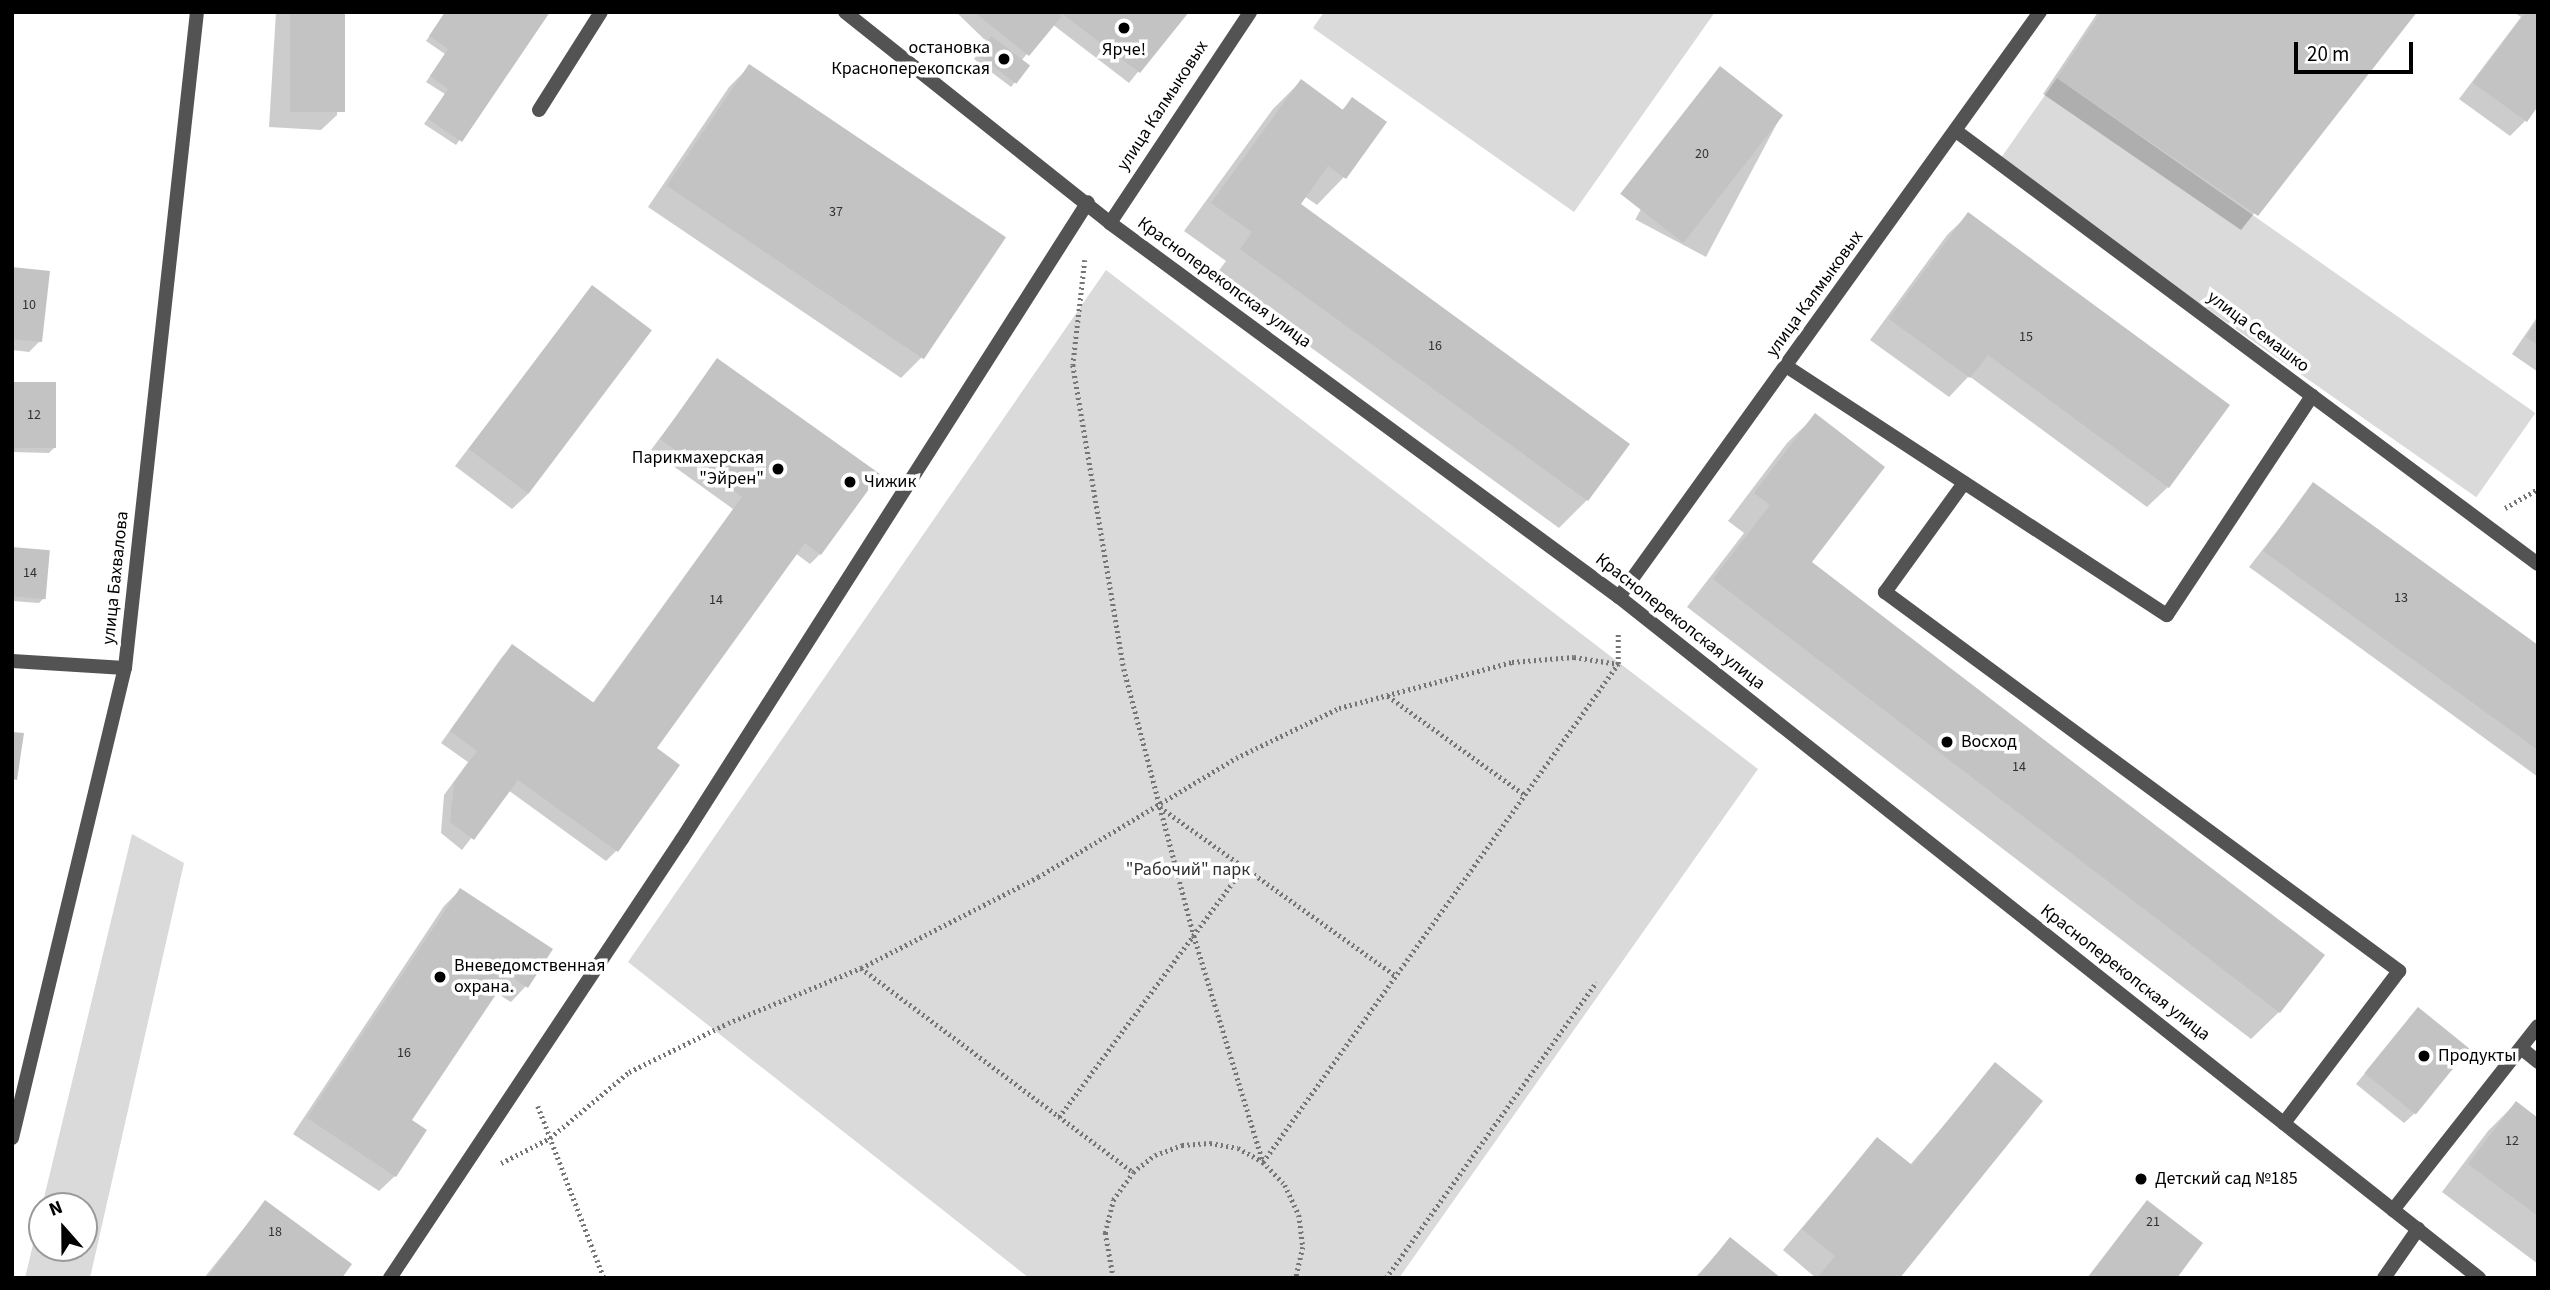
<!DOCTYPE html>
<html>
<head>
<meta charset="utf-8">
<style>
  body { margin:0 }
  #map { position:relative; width:2550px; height:1290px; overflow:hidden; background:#fff; font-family:"Source Sans 3",sans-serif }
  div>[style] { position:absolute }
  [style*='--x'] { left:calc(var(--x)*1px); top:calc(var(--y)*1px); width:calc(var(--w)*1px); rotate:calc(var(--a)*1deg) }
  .green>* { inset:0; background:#dadada; transform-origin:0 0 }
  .shadow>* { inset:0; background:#0003; transform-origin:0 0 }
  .building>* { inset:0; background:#c3c3c3; transform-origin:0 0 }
  .path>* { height:4.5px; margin-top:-2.25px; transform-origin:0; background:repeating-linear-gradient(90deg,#757575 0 2px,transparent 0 5.5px) }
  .service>* { height:14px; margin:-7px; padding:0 7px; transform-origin:7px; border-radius:7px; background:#535353 }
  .minor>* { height:14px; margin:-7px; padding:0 7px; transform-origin:7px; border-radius:7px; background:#535353 }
  .tertiary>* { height:14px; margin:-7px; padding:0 7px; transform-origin:7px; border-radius:7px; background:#535353 }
  .dots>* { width:19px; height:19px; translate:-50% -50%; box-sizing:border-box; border:4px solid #fff; border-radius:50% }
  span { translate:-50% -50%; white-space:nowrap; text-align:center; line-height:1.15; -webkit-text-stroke:7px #fff; paint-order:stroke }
  .number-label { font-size:14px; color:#313131 }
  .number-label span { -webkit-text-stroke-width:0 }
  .poi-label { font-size:18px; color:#000 }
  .right { translate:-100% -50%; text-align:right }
  .left { translate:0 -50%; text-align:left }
  .street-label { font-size:18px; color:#000 }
  .park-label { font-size:18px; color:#313131 }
  .frame { position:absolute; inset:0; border:14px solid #000; pointer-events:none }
  .north { position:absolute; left:28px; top:1192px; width:70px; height:70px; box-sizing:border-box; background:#fff; border:2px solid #999; border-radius:50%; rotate:339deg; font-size:19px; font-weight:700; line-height:28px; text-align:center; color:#000 }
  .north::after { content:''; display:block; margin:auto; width:24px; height:32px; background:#000; clip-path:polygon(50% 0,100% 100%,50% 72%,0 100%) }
  .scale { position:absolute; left:2294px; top:42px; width:119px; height:32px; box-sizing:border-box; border:4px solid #000; border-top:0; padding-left:9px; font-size:21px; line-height:24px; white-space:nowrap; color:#000; -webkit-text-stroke:5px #fff; paint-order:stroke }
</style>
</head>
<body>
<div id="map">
  <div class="green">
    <i style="clip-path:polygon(1324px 12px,1715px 12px,1574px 212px,1313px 28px)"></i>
    <i style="left:2057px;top:78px;width:584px;height:103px;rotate:35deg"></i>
    <i style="clip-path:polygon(1106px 270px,1758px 769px,1399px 1278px,1029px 1278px,628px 962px)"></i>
    <i style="clip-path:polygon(132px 834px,184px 863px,90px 1278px,25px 1278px,42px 1207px,42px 1248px,84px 1248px,84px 1206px,42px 1206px)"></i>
  </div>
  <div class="shadow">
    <i style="clip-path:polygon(276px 12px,344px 12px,337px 115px,321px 130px,269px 127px)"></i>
    <i style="clip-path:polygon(440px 12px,548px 12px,456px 145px,424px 124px,445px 94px,426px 82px,445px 54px,426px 41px,444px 15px)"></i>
    <i style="clip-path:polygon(956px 12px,1186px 12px,1129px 83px,1052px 24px,1021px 61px,1028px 66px,1011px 87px,974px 59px,987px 42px)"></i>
    <i style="clip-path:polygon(2098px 12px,2415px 12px,2241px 230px,2043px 94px)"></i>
    <i style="clip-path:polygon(2514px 12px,2538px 12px,2525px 121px,2510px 136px,2459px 99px,2521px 17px)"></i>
    <i style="clip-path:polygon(750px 66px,922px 357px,901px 378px,648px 207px,729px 87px)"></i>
    <i style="left:1710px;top:79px;width:80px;height:159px;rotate:28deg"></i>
    <i style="clip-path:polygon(1301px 81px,1341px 111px,1352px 100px,1344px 177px,1317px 205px,1304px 196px,1298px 205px,1587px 500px,1559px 528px,1214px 277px,1226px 261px,1184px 231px,1273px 109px)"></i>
    <i style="clip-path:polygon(1968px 215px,2168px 487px,2147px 507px,1969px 376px,1949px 397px,1870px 340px,1947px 235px)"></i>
    <i style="clip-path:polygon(12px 268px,40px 341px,29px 352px,12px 350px)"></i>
    <i style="clip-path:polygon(592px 287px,528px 494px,512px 509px,455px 466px)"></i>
    <i style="clip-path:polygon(2538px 316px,2538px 372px,2512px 354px)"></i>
    <i style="clip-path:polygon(718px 360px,820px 554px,810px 564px,795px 553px,654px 749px,617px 850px,606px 861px,508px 790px,462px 850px,441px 833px,444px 795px,468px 762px,441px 743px,502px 657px,512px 647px,592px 704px,733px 509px,651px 450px)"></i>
    <i style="clip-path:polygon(12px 384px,54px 448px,49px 453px,12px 452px)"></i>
    <i style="clip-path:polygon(1815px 416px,1810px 562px,2279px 1012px,2251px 1039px,1687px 607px,1744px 533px,1728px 521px,1787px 443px)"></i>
    <i style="clip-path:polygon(2314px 484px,2538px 647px,2538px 777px,2249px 567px)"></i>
    <i style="clip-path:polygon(12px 549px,44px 598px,39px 603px,12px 601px)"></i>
    <i style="clip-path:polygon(460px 890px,526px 986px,511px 1002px,495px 992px,410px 1121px,395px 1176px,379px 1191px,293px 1134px,444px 906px)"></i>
    <i style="clip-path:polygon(2418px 1009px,2415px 1113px,2404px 1123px,2356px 1084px)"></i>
    <i style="clip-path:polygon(1995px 1065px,1898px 1278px,1816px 1278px,1783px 1250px,1877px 1139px,1910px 1165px)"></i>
    <i style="clip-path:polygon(2516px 1103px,2538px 1120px,2538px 1264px,2442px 1192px,2488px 1131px)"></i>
    <i style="clip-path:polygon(265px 1202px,340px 1278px,204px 1278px)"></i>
    <i style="clip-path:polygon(2147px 1203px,2175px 1278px,2087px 1278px,2137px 1213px)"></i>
    <i style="clip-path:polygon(1730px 1239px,1778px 1278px,1695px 1278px)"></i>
  </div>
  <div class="building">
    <i style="left:290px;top:12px;width:55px;height:100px"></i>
    <i style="clip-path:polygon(445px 12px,550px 12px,462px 142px,428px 119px,448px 89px,430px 76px,448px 49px,429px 36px)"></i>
    <i style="clip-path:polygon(974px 12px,1057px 12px,1062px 16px,1029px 56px)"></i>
    <i style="clip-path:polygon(1060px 12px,1189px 12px,1140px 73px)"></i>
    <i style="clip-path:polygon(2101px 12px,2417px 12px,2258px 216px,2057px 78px)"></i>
    <i style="clip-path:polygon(2526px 12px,2538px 12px,2538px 106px,2527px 122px,2473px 83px)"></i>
    <i style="left:991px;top:36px;width:49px;height:23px;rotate:37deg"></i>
    <i style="left:749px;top:64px;width:310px;height:147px;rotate:34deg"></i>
    <i style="left:1720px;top:66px;width:80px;height:162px;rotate:38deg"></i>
    <i style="clip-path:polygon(1301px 79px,1343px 110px,1352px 97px,1387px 122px,1346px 179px,1328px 166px,1301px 204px,1630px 444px,1588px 501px,1240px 249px,1252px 232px,1211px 203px)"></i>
    <i style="clip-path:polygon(1968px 212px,2230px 405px,2169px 488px,1988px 355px,1970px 378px,1889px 319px)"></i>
    <i style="clip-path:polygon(12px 267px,50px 271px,42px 342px,12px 339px)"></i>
    <i style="left:592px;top:285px;width:75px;height:205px;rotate:37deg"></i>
    <i style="clip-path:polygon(2538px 320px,2538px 345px,2526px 337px)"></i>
    <i style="clip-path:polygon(717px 358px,880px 474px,821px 555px,805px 543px,657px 748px,680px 765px,618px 852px,518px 780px,474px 840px,450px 822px,454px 783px,477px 751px,450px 731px,512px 644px,594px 703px,742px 497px,660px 439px)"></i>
    <i style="left:12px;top:382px;width:44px;height:66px"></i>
    <i style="clip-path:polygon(1815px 413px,1885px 467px,1812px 562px,2325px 955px,2280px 1013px,1713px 579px,1770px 505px,1754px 493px)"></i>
    <i style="clip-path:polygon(2313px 482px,2538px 645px,2538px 750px,2263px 551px)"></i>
    <i style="left:12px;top:547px;width:38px;height:49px;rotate:5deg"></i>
    <i style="clip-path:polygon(12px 732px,24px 733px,17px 780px,12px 779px)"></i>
    <i style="clip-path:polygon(460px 888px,553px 949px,528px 988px,509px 975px,412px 1120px,427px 1130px,396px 1177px,307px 1118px)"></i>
    <i style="left:2418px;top:1007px;width:66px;height:85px;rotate:39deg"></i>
    <i style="clip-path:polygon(1995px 1062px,2043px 1101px,1900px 1278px,1817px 1278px,1835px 1256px,1802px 1229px,1877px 1137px,1912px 1165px)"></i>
    <i style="clip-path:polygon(2516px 1101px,2538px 1118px,2538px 1216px,2468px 1164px)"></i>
    <i style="clip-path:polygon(265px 1200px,352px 1264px,342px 1278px,207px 1278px)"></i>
    <i style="clip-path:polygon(2147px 1200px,2203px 1243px,2177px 1278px,2088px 1278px)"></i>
    <i style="clip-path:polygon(1730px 1237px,1781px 1278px,1697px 1278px)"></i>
  </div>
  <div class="path">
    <i style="--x:1085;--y:260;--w:106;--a:96.5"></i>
    <i style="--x:1073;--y:365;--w:308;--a:80.5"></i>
    <i style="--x:1124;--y:669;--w:276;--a:75.3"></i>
    <i style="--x:1194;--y:936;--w:236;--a:73"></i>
    <i style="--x:2505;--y:508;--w:38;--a:-30"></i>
    <i style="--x:1388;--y:696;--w:169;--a:35.9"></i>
    <i style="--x:1160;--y:807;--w:290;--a:35.6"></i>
    <i style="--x:861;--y:968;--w:340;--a:36.9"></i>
    <i style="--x:538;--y:1106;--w:184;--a:69"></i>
    <i style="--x:1059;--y:1117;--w:311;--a:-53.5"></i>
    <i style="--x:1263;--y:1162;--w:612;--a:-54.52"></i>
    <i style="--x:1618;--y:664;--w:31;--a:-90"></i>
    <i style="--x:501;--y:1163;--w:55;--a:-27"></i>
    <i style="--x:550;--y:1138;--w:103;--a:-39.9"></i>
    <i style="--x:629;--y:1072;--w:110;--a:-26.3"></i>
    <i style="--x:728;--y:1023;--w:144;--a:-22.5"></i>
    <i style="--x:861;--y:968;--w:199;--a:-27.2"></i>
    <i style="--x:1038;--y:877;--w:231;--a:-31"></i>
    <i style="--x:1236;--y:758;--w:114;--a:-25.9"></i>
    <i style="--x:1339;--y:708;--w:179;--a:-14.9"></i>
    <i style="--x:1512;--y:662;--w:62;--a:-4.6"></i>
    <i style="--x:1574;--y:657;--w:45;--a:9"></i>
    <i style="--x:1113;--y:1278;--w:46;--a:-100.1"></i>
    <i style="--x:1105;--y:1233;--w:34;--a:-76"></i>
    <i style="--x:1113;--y:1200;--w:34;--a:-54"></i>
    <i style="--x:1133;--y:1172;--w:28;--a:-38"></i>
    <i style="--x:1155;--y:1155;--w:29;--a:-20"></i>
    <i style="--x:1182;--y:1145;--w:28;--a:-4"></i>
    <i style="--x:1210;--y:1143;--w:28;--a:10"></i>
    <i style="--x:1238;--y:1148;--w:29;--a:29"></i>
    <i style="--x:1263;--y:1162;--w:32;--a:46"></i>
    <i style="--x:1285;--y:1185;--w:33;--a:65"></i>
    <i style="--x:1299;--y:1215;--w:32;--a:83"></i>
    <i style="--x:1303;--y:1247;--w:32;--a:103"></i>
    <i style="--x:1386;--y:1278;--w:363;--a:-54.6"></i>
  </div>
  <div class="service">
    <i style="--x:539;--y:110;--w:116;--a:-57.7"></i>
    <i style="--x:1110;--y:223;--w:253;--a:-56.4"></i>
    <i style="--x:1786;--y:366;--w:455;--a:33.2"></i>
    <i style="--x:2167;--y:615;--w:263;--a:-56.5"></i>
    <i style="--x:1964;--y:483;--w:135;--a:125.9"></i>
    <i style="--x:1885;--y:592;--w:639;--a:36.4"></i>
    <i style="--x:2399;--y:971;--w:191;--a:127.1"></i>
    <i style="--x:2521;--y:1048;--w:22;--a:39"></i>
    <i style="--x:2393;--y:1210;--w:234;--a:-51.8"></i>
    <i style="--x:390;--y:1278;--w:527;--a:-56.37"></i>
    <i style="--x:682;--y:839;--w:755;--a:-57.49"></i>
    <i style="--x:2384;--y:1278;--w:60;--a:-55.2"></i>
  </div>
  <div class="minor">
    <i style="--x:1956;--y:131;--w:725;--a:36.65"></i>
    <i style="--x:12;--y:661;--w:113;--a:3.5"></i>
  </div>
  <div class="tertiary">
    <i style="--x:845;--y:12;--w:339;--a:38.5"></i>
    <i style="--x:1110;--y:223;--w:632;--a:36.31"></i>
    <i style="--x:1619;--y:597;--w:1097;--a:38.37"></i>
    <i style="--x:1619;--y:597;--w:721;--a:-54.26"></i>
    <i style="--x:12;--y:1138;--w:483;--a:-76.5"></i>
    <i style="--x:125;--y:668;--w:660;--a:-83.74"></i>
  </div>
  <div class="dots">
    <i style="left:1124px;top:28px;background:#000"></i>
    <i style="left:1004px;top:59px;background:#000"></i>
    <i style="left:778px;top:469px;background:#000"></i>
    <i style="left:850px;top:482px;background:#000"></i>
    <i style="left:1947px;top:742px;background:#000"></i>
    <i style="left:440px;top:977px;background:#000"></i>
    <i style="left:2424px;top:1056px;background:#000"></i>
    <i style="left:2141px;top:1179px;background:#000"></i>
  </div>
  <div class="number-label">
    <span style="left:1702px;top:154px">20</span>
    <span style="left:836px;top:212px">37</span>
    <span style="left:29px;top:305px">10</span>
    <span style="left:2026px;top:337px">15</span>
    <span style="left:1435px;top:346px">16</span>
    <span style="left:34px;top:415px">12</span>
    <span style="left:30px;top:573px">14</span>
    <span style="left:2401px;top:598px">13</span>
    <span style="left:716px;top:600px">14</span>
    <span style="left:2019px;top:767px">14</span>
    <span style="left:404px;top:1053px">16</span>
    <span style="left:2512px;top:1141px">12</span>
    <span style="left:2153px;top:1222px">21</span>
    <span style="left:275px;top:1232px">18</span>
  </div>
  <div class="poi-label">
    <span class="right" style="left:990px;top:59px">остановка<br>Красноперекопская</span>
    <span style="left:1124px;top:50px">Ярче!</span>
    <span class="right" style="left:764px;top:469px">Парикмахерская<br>"Эйрен"</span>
    <span class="left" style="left:864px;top:482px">Чижик</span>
    <span class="left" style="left:1961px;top:742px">Восход</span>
    <span class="left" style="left:454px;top:977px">Вневедомственная<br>охрана.</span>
    <span class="left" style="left:2438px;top:1056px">Продукты</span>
    <span class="left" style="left:2155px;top:1179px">Детский сад №185</span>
  </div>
  <div class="street-label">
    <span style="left:1163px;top:106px;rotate:-57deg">улица Калмыковых</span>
    <span style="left:1224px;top:283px;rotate:36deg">Красноперекопская улица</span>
    <span style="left:1815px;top:294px;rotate:-54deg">улица Калмыковых</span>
    <span style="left:2258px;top:332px;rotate:37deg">улица Семашко</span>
    <span style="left:116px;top:578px;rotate:-84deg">улица Бахвалова</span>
    <span style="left:1680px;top:622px;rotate:38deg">Красноперекопская улица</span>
    <span style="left:2125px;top:973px;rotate:38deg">Красноперекопская улица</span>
  </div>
  <div class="park-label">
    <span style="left:1188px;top:870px">"Рабочий" парк</span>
  </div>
  <div class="frame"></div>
  <div class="north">N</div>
  <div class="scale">20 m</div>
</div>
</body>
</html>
